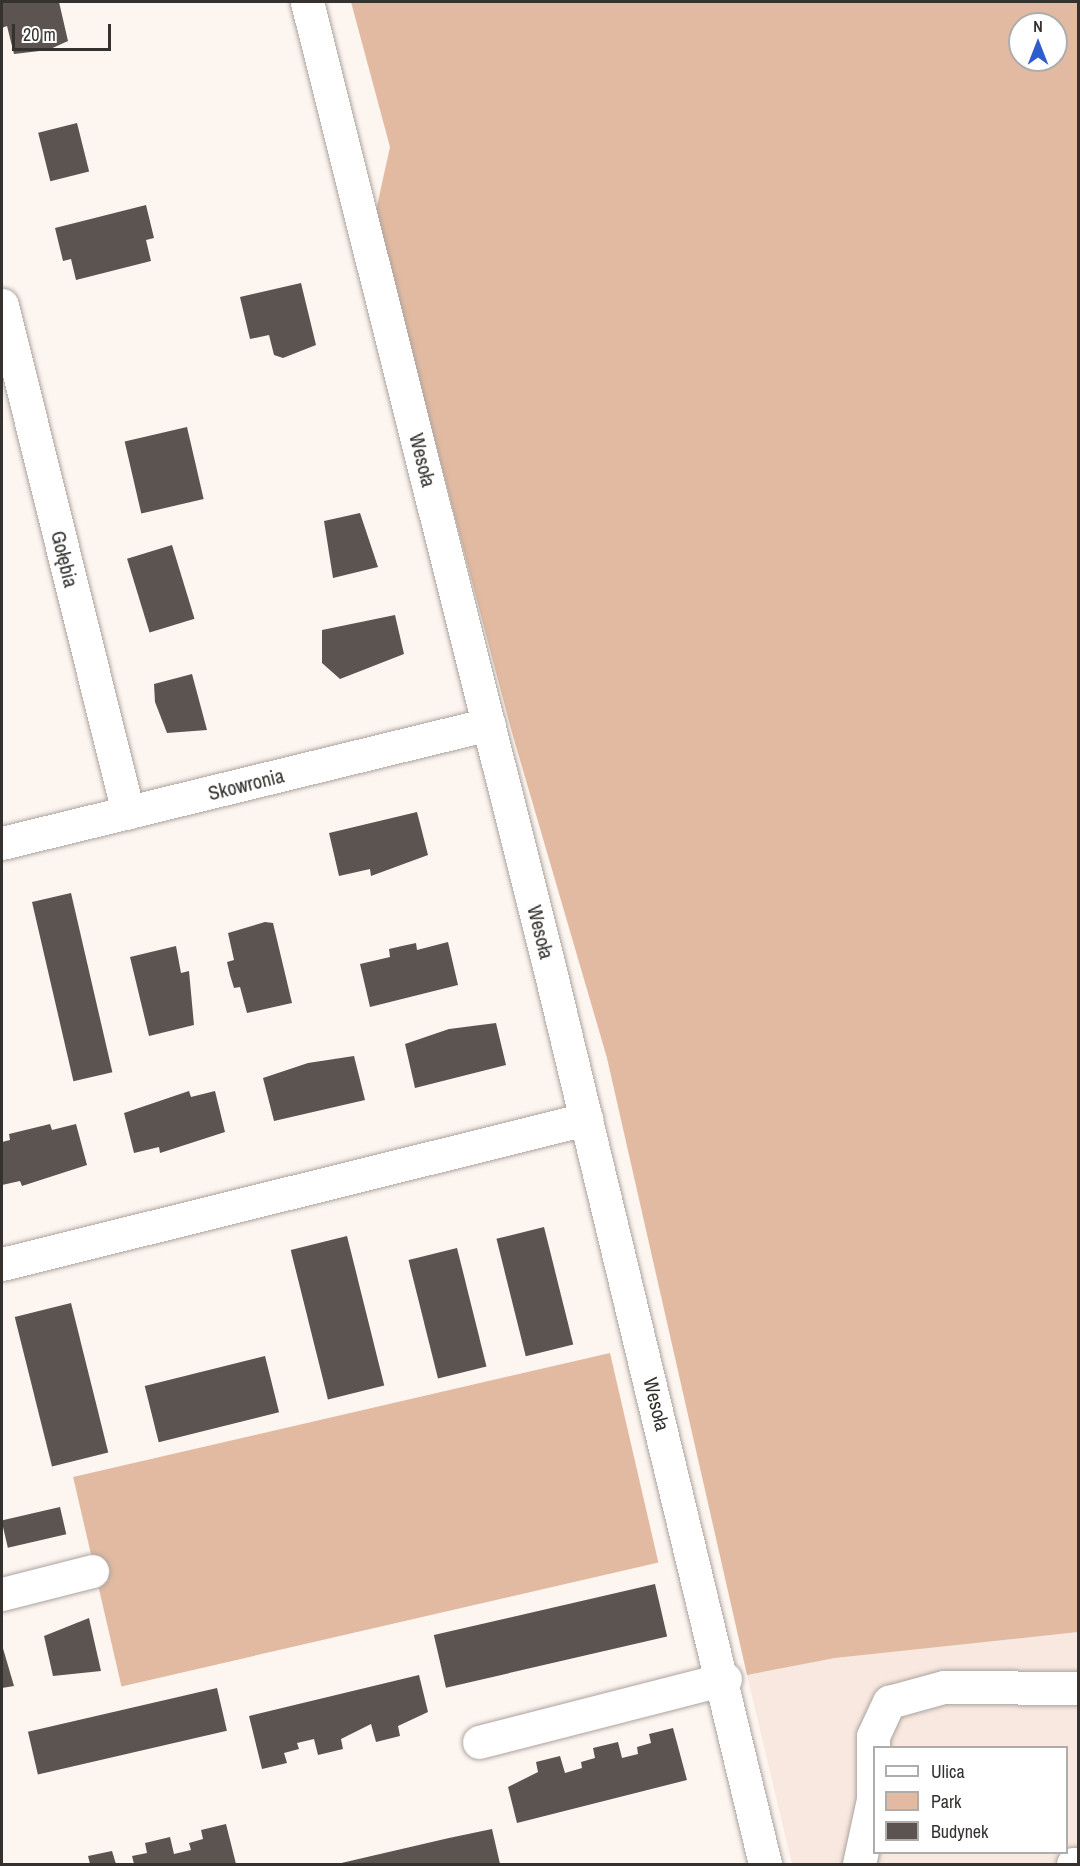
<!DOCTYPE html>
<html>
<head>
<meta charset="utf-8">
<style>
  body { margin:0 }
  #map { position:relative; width:1080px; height:1866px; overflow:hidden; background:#fdf5f0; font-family:"Archivo Narrow",sans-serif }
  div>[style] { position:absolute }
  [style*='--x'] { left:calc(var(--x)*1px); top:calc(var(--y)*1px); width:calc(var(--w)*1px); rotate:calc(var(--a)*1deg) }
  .built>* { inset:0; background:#f8e8df }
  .green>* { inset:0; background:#e1baa1; transform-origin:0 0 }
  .building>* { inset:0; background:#5b5450; transform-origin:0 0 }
  .roads { filter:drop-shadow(0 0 2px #aba39f) drop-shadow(0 0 2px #aba39f) }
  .minor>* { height:33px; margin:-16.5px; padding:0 16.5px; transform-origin:16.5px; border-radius:16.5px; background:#fff }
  span { translate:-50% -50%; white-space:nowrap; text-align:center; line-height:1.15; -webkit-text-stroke:6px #fff; paint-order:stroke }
  .street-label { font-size:20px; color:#34312f }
  .frame { position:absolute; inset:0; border:3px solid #34312f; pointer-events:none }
  .legend { position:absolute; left:873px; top:1746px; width:195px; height:108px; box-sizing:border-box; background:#fff; border:2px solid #aeadac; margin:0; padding:8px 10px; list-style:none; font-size:18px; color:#34312f }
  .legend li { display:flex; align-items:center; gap:12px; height:30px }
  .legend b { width:30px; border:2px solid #aeadac }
  .north { position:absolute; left:1008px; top:12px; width:60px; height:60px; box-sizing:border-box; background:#fff; border:2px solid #aeadac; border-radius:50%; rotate:0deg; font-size:16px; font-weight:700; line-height:24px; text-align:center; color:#34312f }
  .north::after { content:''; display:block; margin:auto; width:21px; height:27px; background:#305dcd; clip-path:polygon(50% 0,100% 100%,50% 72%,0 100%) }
  .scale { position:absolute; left:12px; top:24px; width:99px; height:27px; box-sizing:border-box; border:3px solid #34312f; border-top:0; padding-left:8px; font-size:18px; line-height:21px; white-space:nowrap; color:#34312f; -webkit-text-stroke:4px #fff; paint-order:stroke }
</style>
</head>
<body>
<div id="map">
  <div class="built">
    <i style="clip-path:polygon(evenodd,1078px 1632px,1078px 1864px,792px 1864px,747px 1675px,835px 1658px,1078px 1632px,874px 1748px,1066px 1748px,1066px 1852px,874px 1852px,874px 1748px)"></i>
  </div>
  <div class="green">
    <i style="clip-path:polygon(evenodd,351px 2px,1078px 2px,1078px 1632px,835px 1658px,747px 1675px,607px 1058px,511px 729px,375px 215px,390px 147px,351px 2px,1020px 24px,1056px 24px,1056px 60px,1020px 60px,1020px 24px)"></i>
    <i style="left:610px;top:1353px;width:215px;height:551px;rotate:77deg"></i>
  </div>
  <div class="building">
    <i style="clip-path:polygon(2px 2px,59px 2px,68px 41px,48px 50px,14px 54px,7px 26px,2px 28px)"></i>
    <i style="left:77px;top:123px;width:50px;height:40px;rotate:76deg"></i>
    <i style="clip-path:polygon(146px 205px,154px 238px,146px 240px,151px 261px,76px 280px,71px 259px,63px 261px,55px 228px)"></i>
    <i style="clip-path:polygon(301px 283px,316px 345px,283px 358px,274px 355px,269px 335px,250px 339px,240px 297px)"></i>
    <i style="left:187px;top:427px;width:74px;height:64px;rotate:77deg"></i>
    <i style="clip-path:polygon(360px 513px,378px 567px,333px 578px,324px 521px)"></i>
    <i style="left:172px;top:545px;width:77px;height:47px;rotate:73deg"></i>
    <i style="clip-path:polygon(395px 615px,404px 654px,340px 679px,322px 663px,322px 630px)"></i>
    <i style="clip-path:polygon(192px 674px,207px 730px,167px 733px,155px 702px,154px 684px)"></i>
    <i style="clip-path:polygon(417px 812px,428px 855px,371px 876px,370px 869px,339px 876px,329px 833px)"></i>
    <i style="left:71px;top:893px;width:184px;height:40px;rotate:77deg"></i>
    <i style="clip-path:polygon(265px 922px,273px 923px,292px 1003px,247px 1013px,240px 987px,234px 988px,230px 975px,227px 962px,234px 960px,228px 933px)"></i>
    <i style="clip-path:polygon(448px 942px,458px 985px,370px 1007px,360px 964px,390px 957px,389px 949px,402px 946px,416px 943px,417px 950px)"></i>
    <i style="clip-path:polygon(176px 946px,181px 973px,189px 971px,194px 1025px,149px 1036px,130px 957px)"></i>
    <i style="clip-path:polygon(496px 1023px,506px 1065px,415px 1088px,405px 1044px,449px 1029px)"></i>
    <i style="clip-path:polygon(354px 1056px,365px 1100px,274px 1121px,263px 1078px,308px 1063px)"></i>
    <i style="clip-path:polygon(189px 1091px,191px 1097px,215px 1091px,225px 1132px,160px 1153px,159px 1147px,134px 1153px,124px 1113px)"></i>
    <i style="clip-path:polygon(50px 1124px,52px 1130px,76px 1124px,87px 1165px,22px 1186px,20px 1181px,2px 1185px,2px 1142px,10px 1140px,9px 1134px)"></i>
    <i style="left:544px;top:1227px;width:121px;height:49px;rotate:76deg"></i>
    <i style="left:347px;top:1236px;width:154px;height:58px;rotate:76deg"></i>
    <i style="left:457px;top:1248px;width:122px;height:50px;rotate:76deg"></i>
    <i style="left:71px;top:1303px;width:154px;height:58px;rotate:76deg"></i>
    <i style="left:265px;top:1356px;width:58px;height:124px;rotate:76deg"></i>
    <i style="left:60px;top:1507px;width:28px;height:60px;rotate:77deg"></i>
    <i style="left:655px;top:1584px;width:54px;height:227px;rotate:77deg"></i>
    <i style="clip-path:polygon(89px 1618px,101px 1671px,53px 1676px,44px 1636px)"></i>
    <i style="clip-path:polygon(2px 1645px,14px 1686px,2px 1688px)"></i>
    <i style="clip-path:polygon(419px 1675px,428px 1712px,398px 1726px,400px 1736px,376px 1742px,371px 1724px,341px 1739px,343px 1749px,318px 1755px,314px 1739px,297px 1743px,299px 1749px,284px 1753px,287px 1763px,262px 1769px,249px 1716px)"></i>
    <i style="left:217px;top:1688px;width:44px;height:194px;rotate:77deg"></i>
    <i style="clip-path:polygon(673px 1728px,687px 1780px,517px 1823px,508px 1787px,538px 1772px,536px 1762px,560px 1756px,565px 1773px,582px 1768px,581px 1762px,595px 1758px,593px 1748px,618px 1742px,622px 1758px,638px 1754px,637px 1747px,651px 1743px,649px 1734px)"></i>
    <i style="clip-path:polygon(226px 1824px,236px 1864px,134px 1864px,132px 1856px,147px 1853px,145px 1843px,170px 1837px,174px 1854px,191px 1850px,189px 1843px,203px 1839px,201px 1830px)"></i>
    <i style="clip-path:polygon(492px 1829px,500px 1864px,337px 1864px,449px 1838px)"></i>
    <i style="clip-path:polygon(112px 1851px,116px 1864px,90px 1864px,88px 1856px)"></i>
  </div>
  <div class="roads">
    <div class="minor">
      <i style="--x:307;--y:2;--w:990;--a:75.91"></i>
      <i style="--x:548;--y:962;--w:928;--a:76.47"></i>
      <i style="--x:2;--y:305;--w:523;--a:76.07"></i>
      <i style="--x:2;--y:843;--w:501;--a:-13.73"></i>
      <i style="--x:2;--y:1264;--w:602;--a:-13.94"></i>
      <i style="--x:2;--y:1594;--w:93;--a:-14.3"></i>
      <i style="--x:479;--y:1742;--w:254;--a:-14.4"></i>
      <i style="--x:859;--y:1864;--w:66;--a:-77.8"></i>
      <i style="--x:873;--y:1799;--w:63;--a:-90"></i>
      <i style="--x:873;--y:1736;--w:38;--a:-65"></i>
      <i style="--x:889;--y:1702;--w:57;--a:-15.3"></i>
      <i style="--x:944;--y:1687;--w:134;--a:0.4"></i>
      <i style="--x:1073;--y:1864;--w:5;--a:0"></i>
    </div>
  </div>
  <div class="street-label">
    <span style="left:423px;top:460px;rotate:76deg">Wesoła</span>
    <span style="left:65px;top:559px;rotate:76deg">Gołębia</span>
    <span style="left:246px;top:784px;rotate:-14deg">Skowronia</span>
    <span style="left:541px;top:932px;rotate:76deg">Wesoła</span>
    <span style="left:657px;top:1404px;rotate:76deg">Wesoła</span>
  </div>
  <div class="frame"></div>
  <ul class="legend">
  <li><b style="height:8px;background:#fff"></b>Ulica</li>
  <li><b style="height:16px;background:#e1baa1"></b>Park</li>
  <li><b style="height:16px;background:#5b5450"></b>Budynek</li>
  </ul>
  <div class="north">N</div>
  <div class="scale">20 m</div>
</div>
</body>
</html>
